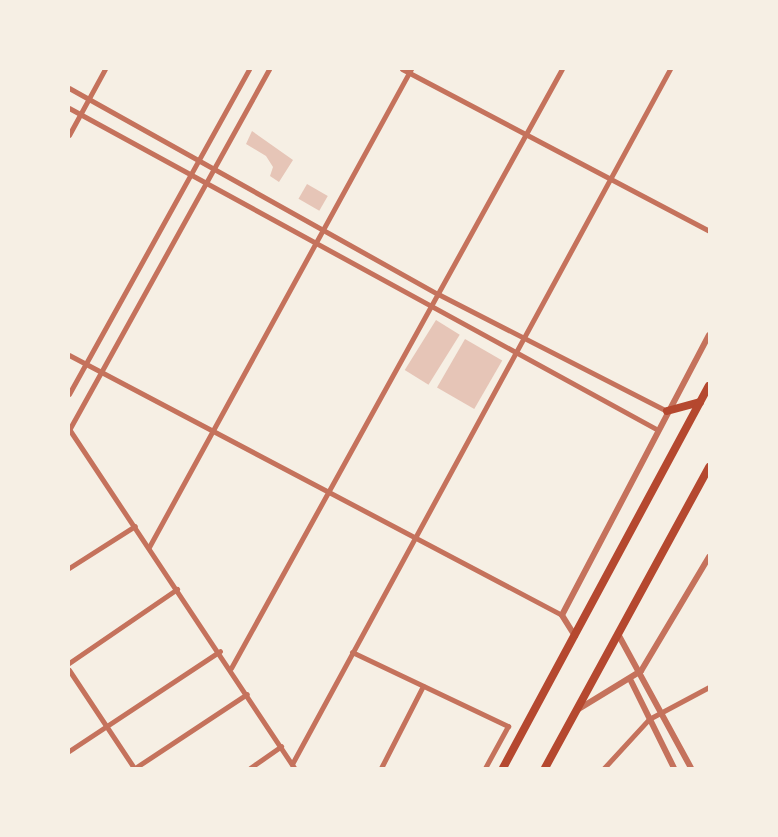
<!DOCTYPE html>
<html>
<head>
<meta charset="utf-8">
<style>
  body { margin:0 }
  #map { position:relative; width:778px; height:837px; overflow:hidden; background:#f6efe4; font-family:Montserrat,sans-serif }
  div>[style] { position:absolute }
  [style*='--x'] { left:calc(var(--x)*1px); top:calc(var(--y)*1px); width:calc(var(--w)*1px); rotate:calc(var(--a)*1deg) }
  .building>* { inset:0; background:#e6c5b7; transform-origin:0 0 }
  .minor>* { height:5px; margin:-2.5px; padding:0 2.5px; transform-origin:2.5px; border-radius:2.5px; background:#c5725c }
  .tertiary>* { height:6px; margin:-3px; padding:0 3px; transform-origin:3px; border-radius:3px; background:#c5725c }
  .trunk>* { height:8px; margin:-4px; padding:0 4px; transform-origin:4px; border-radius:4px; background:#b5482f }
  span { translate:-50% -50%; white-space:nowrap; text-align:center; line-height:1.15; -webkit-text-stroke:4.5px #f6efe4; paint-order:stroke }
  .frame { position:absolute; inset:0; border:70px solid #f6efe4; pointer-events:none }
</style>
</head>
<body>
<div id="map">
  <div class="building">
    <i style="clip-path:polygon(252px 131px,293px 160px,279px 182px,270px 176px,273px 167px,266px 156px,246px 144px)"></i>
    <i style="left:307px;top:184px;width:24px;height:17px;rotate:30deg"></i>
    <i style="left:436px;top:320px;width:28px;height:59px;rotate:32deg"></i>
    <i style="left:465px;top:339px;width:43px;height:56px;rotate:30deg"></i>
  </div>
  <div class="minor">
    <i style="--x:402;--y:69;--w:347;--a:27.8"></i>
    <i style="--x:69;--y:88;--w:423;--a:29.2"></i>
    <i style="--x:438;--y:294;--w:257;--a:27.1"></i>
    <i style="--x:69;--y:108;--w:671;--a:28.66"></i>
    <i style="--x:69;--y:135;--w:75;--a:-61.4"></i>
    <i style="--x:69;--y:355;--w:557;--a:27.81"></i>
    <i style="--x:69;--y:394;--w:372;--a:-61"></i>
    <i style="--x:69;--y:429;--w:407;--a:56.4"></i>
    <i style="--x:69;--y:430;--w:413;--a:-61"></i>
    <i style="--x:149;--y:547;--w:545;--a:-61.27"></i>
    <i style="--x:69;--y:568;--w:78;--a:-32.5"></i>
    <i style="--x:352;--y:652;--w:173;--a:25.4"></i>
    <i style="--x:508;--y:726;--w:48;--a:118.7"></i>
    <i style="--x:69;--y:663;--w:131;--a:-34.4"></i>
    <i style="--x:231;--y:668;--w:684;--a:-61.08"></i>
    <i style="--x:69;--y:670;--w:118;--a:56.4"></i>
    <i style="--x:69;--y:751;--w:181;--a:-33.5"></i>
    <i style="--x:292;--y:764;--w:791;--a:-61.46"></i>
    <i style="--x:135;--y:768;--w:134;--a:-33.5"></i>
    <i style="--x:250;--y:768;--w:38;--a:-35"></i>
    <i style="--x:381;--y:768;--w:92;--a:-62.9"></i>
    <i style="--x:604;--y:768;--w:67;--a:-47.4"></i>
    <i style="--x:649;--y:719;--w:68;--a:-28.1"></i>
  </div>
  <div class="tertiary">
    <i style="--x:618;--y:634;--w:153;--a:61.4"></i>
    <i style="--x:575;--y:636;--w:25;--a:-122"></i>
    <i style="--x:562;--y:615;--w:316;--a:-62.3"></i>
    <i style="--x:631;--y:681;--w:97;--a:63.7"></i>
    <i style="--x:577;--y:710;--w:75;--a:-31.4"></i>
    <i style="--x:641;--y:671;--w:133;--a:-59.2"></i>
  </div>
  <div class="trunk">
    <i style="--x:667;--y:411;--w:34;--a:-15"></i>
    <i style="--x:503;--y:768;--w:434;--a:-61.7"></i>
    <i style="--x:545;--y:768;--w:343;--a:-61.4"></i>
  </div>
  <div class="frame"></div>
</div>
</body>
</html>
